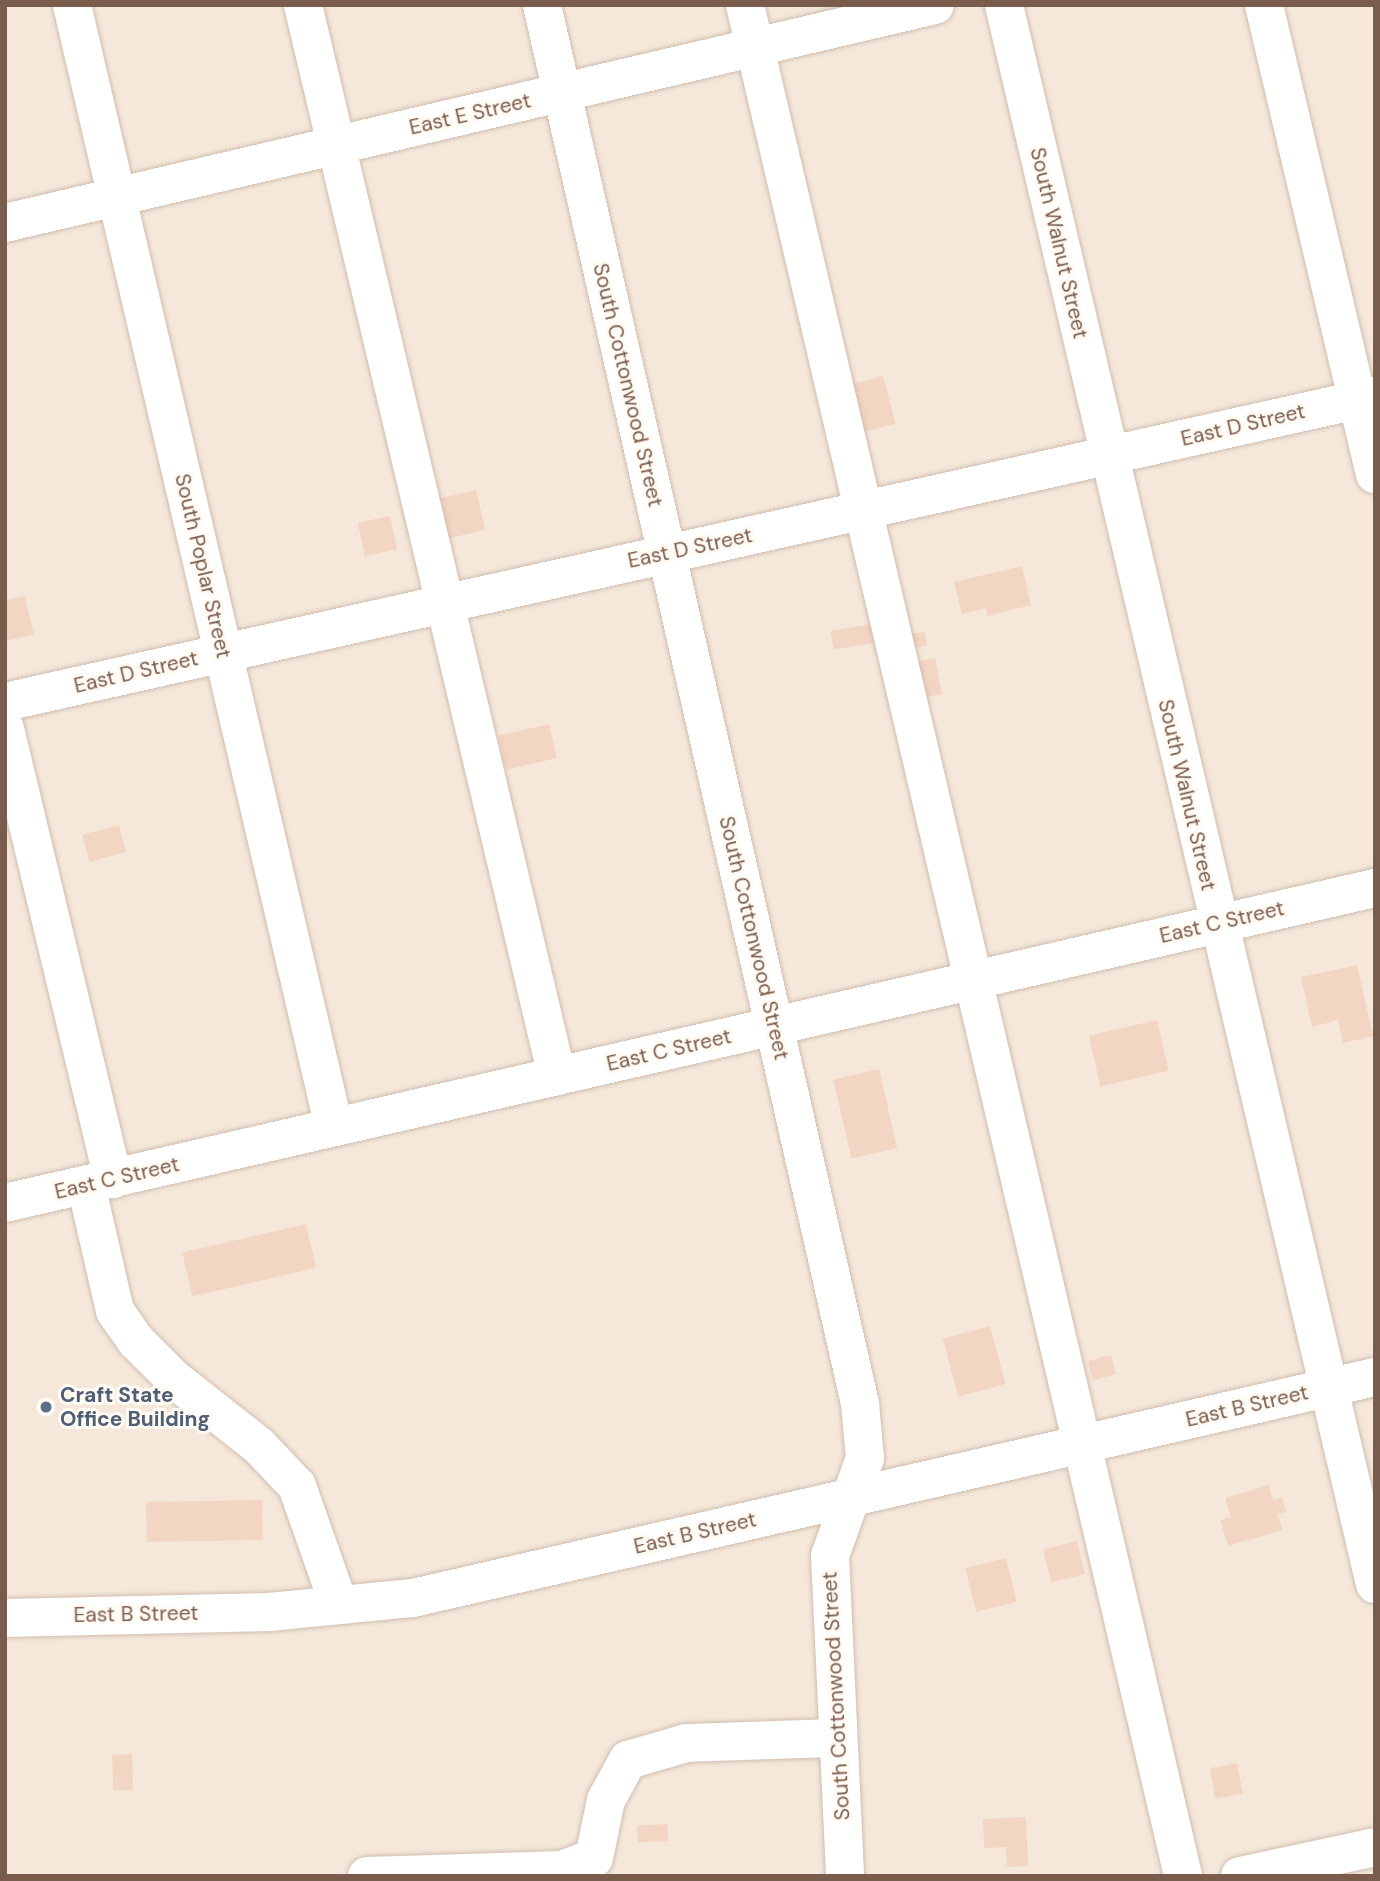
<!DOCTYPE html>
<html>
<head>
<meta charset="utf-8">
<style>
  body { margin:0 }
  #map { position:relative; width:1380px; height:1881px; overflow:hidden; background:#fdf6ec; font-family:"DM Sans",sans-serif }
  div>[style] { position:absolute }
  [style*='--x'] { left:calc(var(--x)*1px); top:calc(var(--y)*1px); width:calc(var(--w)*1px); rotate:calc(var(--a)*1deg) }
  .residential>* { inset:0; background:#f5e8da; transform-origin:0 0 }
  .building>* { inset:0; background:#f3d5c3; transform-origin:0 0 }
  .roads { filter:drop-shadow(0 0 2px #d1beb0) drop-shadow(0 0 2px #d1beb0) }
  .minor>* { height:38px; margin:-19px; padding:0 19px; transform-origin:19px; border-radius:19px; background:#fff }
  .dots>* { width:19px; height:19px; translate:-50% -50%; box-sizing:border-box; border:4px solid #fffaf3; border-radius:50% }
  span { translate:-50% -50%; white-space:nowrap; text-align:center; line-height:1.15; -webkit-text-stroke:6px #fffaf3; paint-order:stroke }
  .street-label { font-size:21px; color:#7a5c4d }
  .service-label { font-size:21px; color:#4e5e75; font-weight:700 }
  .left { translate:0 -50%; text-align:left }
  .frame { position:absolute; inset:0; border:7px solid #7a5c4d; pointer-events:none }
</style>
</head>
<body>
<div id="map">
  <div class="residential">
    <i style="left:5px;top:5px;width:1370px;height:1871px"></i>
  </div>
  <div class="building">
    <i style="left:883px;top:376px;width:49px;height:39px;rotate:75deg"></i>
    <i style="left:476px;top:490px;width:41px;height:39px;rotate:77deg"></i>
    <i style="left:390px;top:516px;width:34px;height:33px;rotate:78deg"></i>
    <i style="clip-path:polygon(1022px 566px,1031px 605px,988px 616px,986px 608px,962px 614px,954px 582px)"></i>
    <i style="clip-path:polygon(25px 596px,34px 635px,5px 641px,5px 600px)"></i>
    <i style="left:873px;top:624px;width:19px;height:43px;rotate:81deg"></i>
    <i style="left:925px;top:632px;width:14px;height:13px;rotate:82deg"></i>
    <i style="left:935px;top:658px;width:37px;height:25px;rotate:79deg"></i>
    <i style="left:549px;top:724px;width:35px;height:52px;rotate:77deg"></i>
    <i style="left:119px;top:825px;width:28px;height:38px;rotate:75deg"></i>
    <i style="clip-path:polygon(1357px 965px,1373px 1036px,1343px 1043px,1338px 1020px,1312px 1027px,1301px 977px)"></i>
    <i style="left:1157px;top:1020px;width:52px;height:70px;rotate:77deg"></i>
    <i style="left:879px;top:1069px;width:81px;height:47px;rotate:77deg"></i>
    <i style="left:306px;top:1224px;width:45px;height:127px;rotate:77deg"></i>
    <i style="left:990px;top:1326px;width:60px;height:49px;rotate:75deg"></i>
    <i style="left:1111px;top:1355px;width:20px;height:24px;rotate:75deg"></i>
    <i style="clip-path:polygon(1269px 1485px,1273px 1500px,1282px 1497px,1286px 1512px,1278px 1514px,1282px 1530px,1228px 1546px,1220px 1520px,1231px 1517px,1225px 1498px)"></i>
    <i style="left:262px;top:1500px;width:40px;height:116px;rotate:89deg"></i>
    <i style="left:1077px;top:1541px;width:34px;height:35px;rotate:76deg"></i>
    <i style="left:1006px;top:1558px;width:45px;height:42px;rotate:76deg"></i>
    <i style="left:132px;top:1754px;width:36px;height:20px;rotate:88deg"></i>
    <i style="left:1237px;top:1763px;width:31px;height:28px;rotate:79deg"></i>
    <i style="clip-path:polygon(1026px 1817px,1028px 1866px,1007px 1867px,1006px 1847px,984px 1848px,983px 1819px)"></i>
    <i style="left:667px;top:1824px;width:17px;height:30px;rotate:87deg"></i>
  </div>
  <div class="roads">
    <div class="minor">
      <i style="--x:72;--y:5;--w:1152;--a:76.86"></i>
      <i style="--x:303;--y:5;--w:1101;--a:76.66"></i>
      <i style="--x:542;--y:5;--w:1435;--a:77.19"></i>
      <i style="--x:860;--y:1404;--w:54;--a:84.7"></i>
      <i style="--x:865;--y:1458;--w:104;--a:109.7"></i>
      <i style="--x:830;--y:1556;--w:320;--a:87.3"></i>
      <i style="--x:745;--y:5;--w:1922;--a:76.82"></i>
      <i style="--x:1004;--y:5;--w:1622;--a:76.78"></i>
      <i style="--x:1264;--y:5;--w:482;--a:76.7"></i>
      <i style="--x:5;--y:223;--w:955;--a:-13.19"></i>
      <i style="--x:5;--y:702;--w:1404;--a:-12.59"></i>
      <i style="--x:5;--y:729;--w:463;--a:76.5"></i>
      <i style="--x:86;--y:1185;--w:129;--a:77"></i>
      <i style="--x:115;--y:1311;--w:37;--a:55"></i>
      <i style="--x:136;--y:1341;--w:54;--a:45"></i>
      <i style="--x:174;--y:1379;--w:108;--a:38.2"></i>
      <i style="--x:259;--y:1446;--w:55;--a:46.5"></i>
      <i style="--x:297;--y:1486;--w:126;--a:70.6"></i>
      <i style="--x:5;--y:1203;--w:1406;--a:-12.95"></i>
      <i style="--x:5;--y:1618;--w:264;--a:-1.3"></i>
      <i style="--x:269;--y:1612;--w:145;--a:-5.6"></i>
      <i style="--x:413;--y:1598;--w:987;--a:-12.94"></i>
      <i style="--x:367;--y:1876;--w:195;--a:-1.8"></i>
      <i style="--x:562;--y:1870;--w:34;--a:-21"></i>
      <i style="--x:594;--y:1858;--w:59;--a:-78.3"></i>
      <i style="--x:606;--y:1800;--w:46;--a:-61.2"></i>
      <i style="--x:628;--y:1760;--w:60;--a:-16.3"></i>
      <i style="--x:686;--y:1743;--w:151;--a:-1.9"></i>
      <i style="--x:1240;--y:1876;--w:138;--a:-12.1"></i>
    </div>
  </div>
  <div class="dots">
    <i style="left:46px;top:1407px;background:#5c6f8a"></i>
  </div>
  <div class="street-label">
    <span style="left:470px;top:114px;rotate:-13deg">East E Street</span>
    <span style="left:1059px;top:243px;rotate:77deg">South Walnut Street</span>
    <span style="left:628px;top:385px;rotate:77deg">South Cottonwood Street</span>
    <span style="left:1243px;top:425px;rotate:-13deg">East D Street</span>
    <span style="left:690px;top:548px;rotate:-12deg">East D Street</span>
    <span style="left:203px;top:566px;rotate:77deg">South Poplar Street</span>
    <span style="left:136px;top:672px;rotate:-13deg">East D Street</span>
    <span style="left:1187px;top:795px;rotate:77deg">South Walnut Street</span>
    <span style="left:1222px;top:922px;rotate:-13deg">East C Street</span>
    <span style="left:754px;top:938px;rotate:77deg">South Cottonwood Street</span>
    <span style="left:669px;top:1050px;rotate:-13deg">East C Street</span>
    <span style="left:117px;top:1178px;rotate:-13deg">East C Street</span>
    <span style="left:1247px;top:1406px;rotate:-13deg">East B Street</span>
    <span style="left:695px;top:1533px;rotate:-13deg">East B Street</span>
    <span style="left:136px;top:1614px;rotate:-1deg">East B Street</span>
    <span style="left:836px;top:1696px;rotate:-93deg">South Cottonwood Street</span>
  </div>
  <div class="service-label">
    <span class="left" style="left:60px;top:1407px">Craft State<br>Office Building</span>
  </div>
  <div class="frame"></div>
</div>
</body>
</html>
